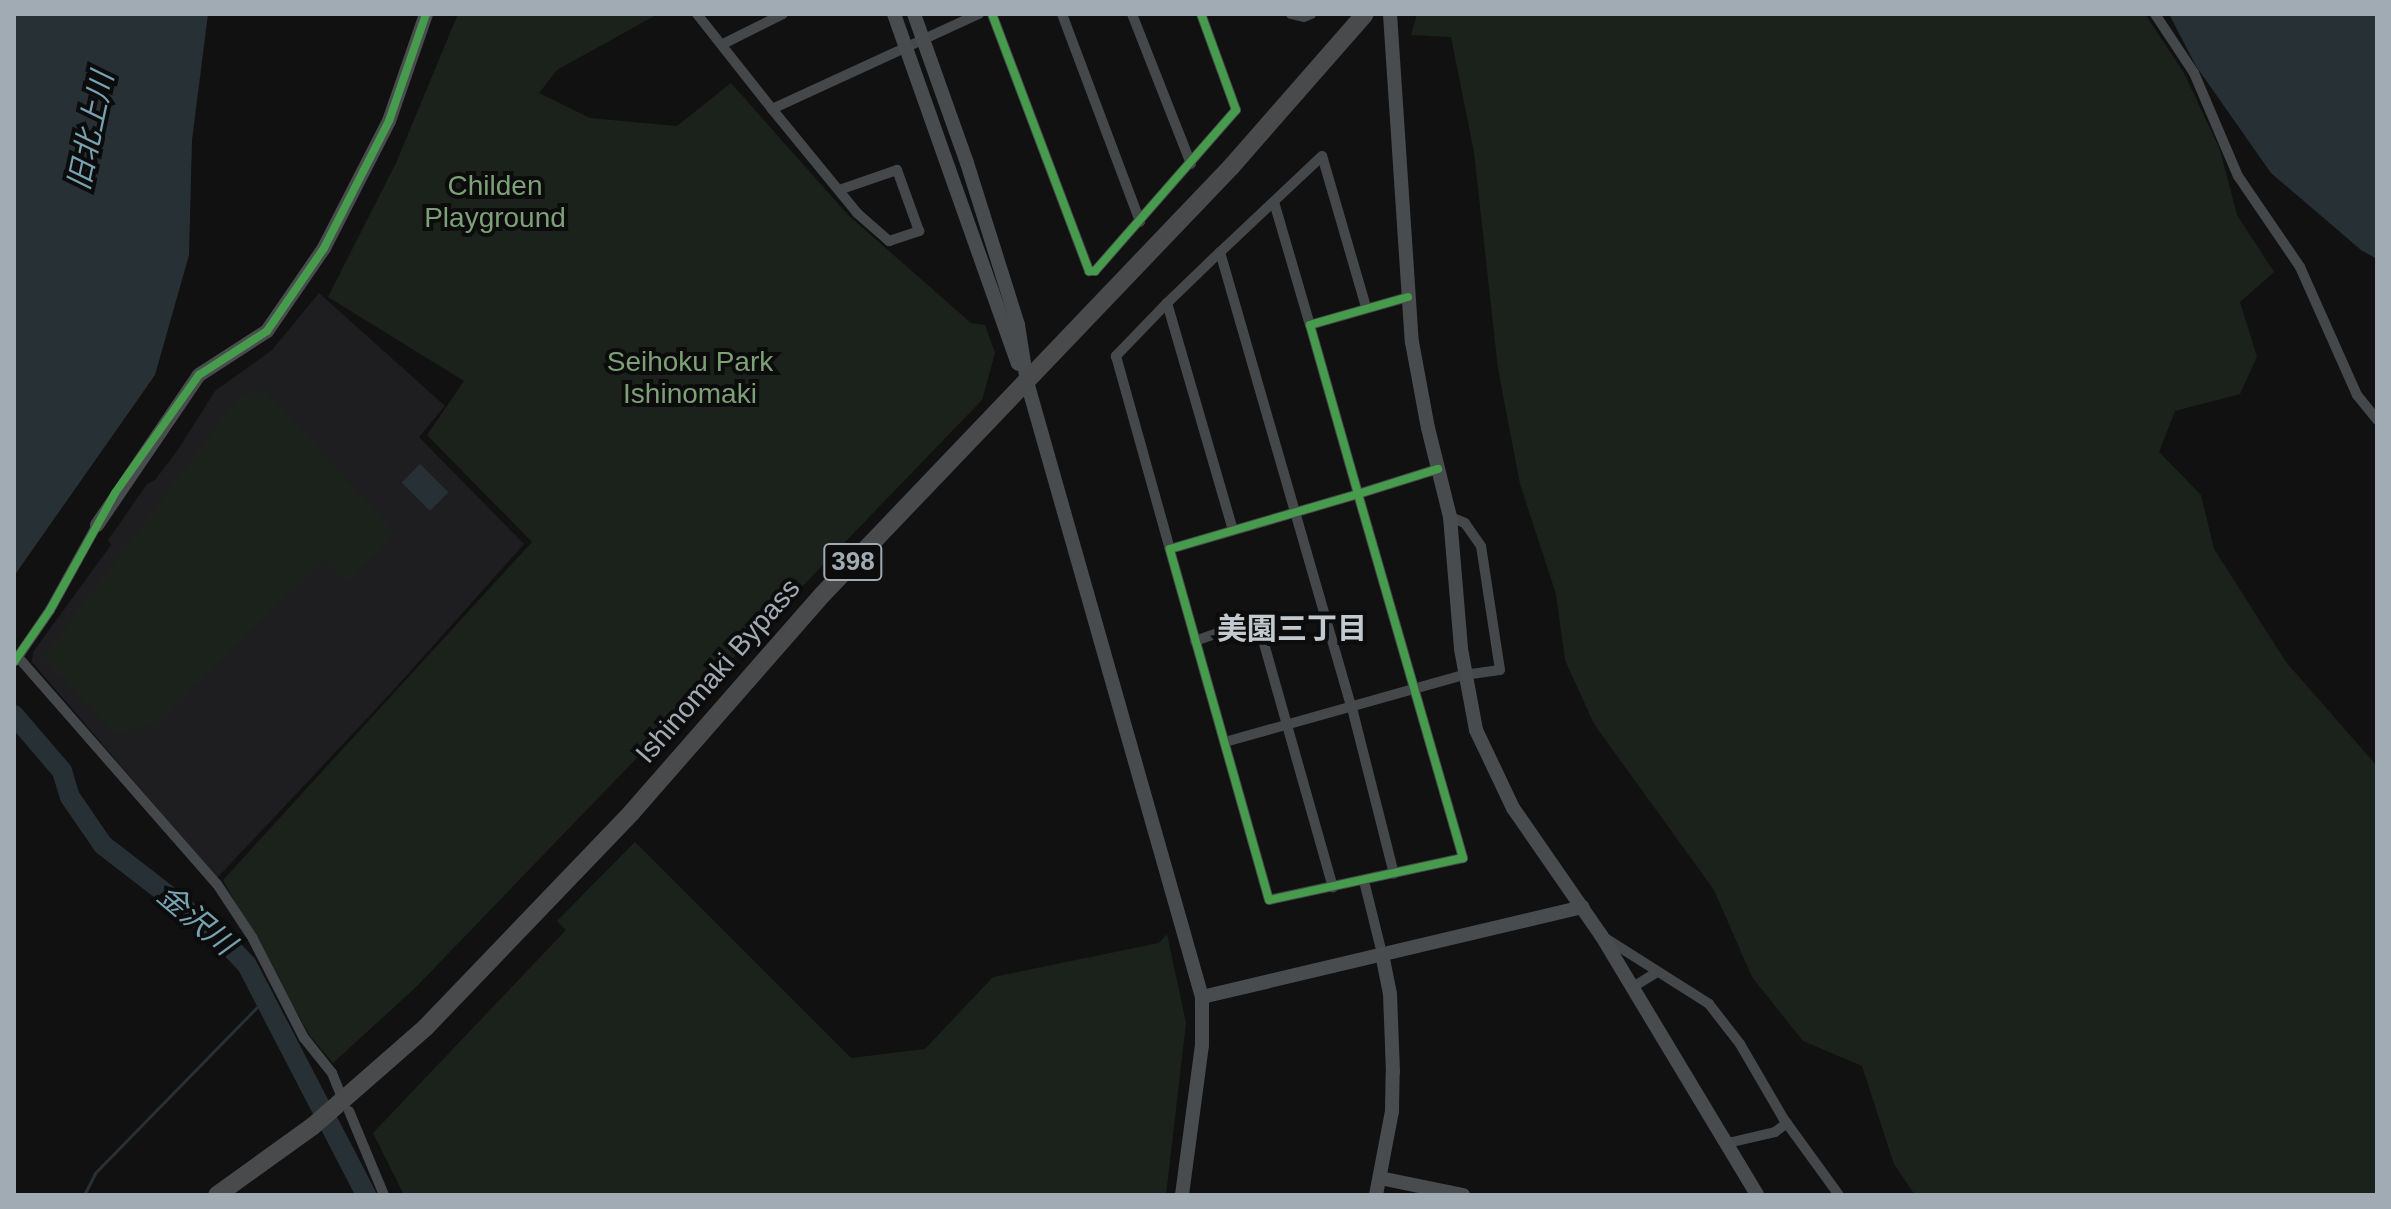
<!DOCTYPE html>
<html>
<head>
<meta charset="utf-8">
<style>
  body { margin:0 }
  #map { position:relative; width:2391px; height:1209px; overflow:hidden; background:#111112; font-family:Helvetica,"Noto Sans JP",sans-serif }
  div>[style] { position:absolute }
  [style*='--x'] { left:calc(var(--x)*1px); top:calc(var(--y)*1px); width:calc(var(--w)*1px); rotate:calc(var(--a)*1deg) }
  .built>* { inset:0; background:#1e1e20 }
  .green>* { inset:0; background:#1b221c }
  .water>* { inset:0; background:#273135; transform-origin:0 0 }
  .stream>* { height:3px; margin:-1.5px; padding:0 1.5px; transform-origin:1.5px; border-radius:1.5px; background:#273135 }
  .river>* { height:20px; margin:-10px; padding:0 10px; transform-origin:10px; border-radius:10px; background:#273135 }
  .street>* { height:10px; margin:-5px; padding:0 5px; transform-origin:5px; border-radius:5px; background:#45484a }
  .secondary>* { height:14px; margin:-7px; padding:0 7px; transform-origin:7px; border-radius:7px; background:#494c4e }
  .highway>* { height:18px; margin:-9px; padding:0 9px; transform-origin:9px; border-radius:9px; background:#484a4c }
  .cycleway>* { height:8px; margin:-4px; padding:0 4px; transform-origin:4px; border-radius:4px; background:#469c4c }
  span { translate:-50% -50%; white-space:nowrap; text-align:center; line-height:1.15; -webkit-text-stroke:8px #0c0c0d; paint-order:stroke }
  .shield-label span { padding:2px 6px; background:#0c0c0d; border:2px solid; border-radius:6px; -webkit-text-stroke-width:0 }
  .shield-label { font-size:26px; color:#a1abb4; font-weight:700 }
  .park-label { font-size:28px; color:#7da077 }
  .street-label { font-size:28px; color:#a1abb4 }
  .water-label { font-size:30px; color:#76a2b1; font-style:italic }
  .neighbourhood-label { font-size:30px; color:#c2c9cf; font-weight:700 }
  .frame { position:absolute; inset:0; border:16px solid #a1abb4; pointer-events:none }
</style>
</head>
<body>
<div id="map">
  <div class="built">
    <i style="clip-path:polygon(319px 293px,445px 406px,419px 437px,524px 544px,389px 695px,217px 878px,32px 662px,33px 652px,111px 545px,108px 540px,147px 484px,155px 480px,177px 451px,215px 391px,272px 350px)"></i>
  </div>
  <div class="green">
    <i style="clip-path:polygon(458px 14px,658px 14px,557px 70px,539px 93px,590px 118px,677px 126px,731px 83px,848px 215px,971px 323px,985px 325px,995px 353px,982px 400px,416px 987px,333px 1063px,310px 1036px,223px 880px,532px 542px,427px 435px,464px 381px,328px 297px,396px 163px)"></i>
    <i style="clip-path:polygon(1417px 14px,2145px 14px,2184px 73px,2220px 150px,2237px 215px,2274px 272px,2240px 302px,2257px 357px,2240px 394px,2175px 411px,2159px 452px,2201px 495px,2214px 549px,2286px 662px,2377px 766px,2377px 1195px,1915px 1195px,1894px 1164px,1862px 1066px,1803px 1041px,1752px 977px,1714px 890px,1594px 724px,1565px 660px,1556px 594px,1520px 484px,1498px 369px,1474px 152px,1451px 37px,1411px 35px)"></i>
    <i style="clip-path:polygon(264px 389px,395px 533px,348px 581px,324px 560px,153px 725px,114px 733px,43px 657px,238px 398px)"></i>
    <i style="clip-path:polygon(635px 842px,851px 1058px,925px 1049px,993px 977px,1159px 943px,1167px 934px,1186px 1023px,1166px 1195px,404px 1195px,373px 1133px,566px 930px,557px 921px)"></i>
  </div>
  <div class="water">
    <i style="clip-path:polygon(14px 14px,208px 14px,192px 140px,189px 255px,155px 375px,14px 576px)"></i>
    <i style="clip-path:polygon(2169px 14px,2377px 14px,2377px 259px,2361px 250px,2271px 173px,2196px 66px)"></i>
    <i style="left:420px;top:464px;width:40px;height:26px;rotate:45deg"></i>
  </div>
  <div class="stream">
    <i style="--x:84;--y:1195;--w:25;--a:-63"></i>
    <i style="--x:95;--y:1173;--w:242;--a:-45.7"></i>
  </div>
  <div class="river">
    <i style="--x:14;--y:715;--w:74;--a:49.4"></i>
    <i style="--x:62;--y:771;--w:27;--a:73"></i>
    <i style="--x:70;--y:797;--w:58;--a:55.5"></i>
    <i style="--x:103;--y:845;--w:145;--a:37.7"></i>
    <i style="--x:218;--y:934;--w:42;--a:46.9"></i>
    <i style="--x:247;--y:965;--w:259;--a:62.6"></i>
  </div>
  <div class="street">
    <i style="--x:697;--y:14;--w:121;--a:51.7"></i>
    <i style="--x:772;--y:109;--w:228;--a:-24.7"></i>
    <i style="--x:992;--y:14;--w:275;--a:69.3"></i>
    <i style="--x:1089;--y:271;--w:6;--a:0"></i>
    <i style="--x:1095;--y:271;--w:214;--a:-48.8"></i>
    <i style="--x:1236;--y:110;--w:102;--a:-110"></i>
    <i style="--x:1062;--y:14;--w:222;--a:69.4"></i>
    <i style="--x:1132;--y:14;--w:161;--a:68.5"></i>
    <i style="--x:1291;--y:14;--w:13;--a:13"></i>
    <i style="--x:1304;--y:17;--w:8;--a:-23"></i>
    <i style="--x:2155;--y:14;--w:71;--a:56.5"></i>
    <i style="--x:2194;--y:73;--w:112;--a:66.9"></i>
    <i style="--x:2238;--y:176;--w:110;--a:55.7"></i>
    <i style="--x:2300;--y:267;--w:140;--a:66"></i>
    <i style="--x:2357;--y:395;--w:32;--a:51"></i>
    <i style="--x:723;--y:44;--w:67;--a:-26.6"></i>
    <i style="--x:772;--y:109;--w:134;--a:50.7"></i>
    <i style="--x:857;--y:213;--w:43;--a:41.2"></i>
    <i style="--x:889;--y:241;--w:32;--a:-18"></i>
    <i style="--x:919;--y:231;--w:65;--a:-109.8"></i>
    <i style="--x:897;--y:170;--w:61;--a:161"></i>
    <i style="--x:1274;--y:202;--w:128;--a:73.7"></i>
    <i style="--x:1220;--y:252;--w:74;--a:136.1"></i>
    <i style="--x:1167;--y:303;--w:236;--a:73.8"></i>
    <i style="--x:1408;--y:297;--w:102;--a:164.1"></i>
    <i style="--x:1310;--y:325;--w:176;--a:74.1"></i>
    <i style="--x:1358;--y:494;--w:379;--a:73.9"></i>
    <i style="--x:1463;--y:858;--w:198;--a:167.8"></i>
    <i style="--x:1269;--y:900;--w:365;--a:-105.8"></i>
    <i style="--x:1170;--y:549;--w:196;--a:-16.3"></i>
    <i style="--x:1358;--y:494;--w:84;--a:-17.4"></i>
    <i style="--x:1167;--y:303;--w:74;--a:133.9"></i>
    <i style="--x:1116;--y:356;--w:200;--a:74.4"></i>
    <i style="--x:1366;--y:307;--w:157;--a:-106.2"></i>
    <i style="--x:1322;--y:156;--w:140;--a:136.7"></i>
    <i style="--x:1220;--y:252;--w:475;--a:73.9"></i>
    <i style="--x:1352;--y:708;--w:171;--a:75.8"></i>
    <i style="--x:1195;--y:641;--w:66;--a:-19.5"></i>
    <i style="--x:1257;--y:619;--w:279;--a:74.2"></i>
    <i style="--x:18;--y:657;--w:302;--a:48.8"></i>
    <i style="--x:217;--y:884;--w:64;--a:56.6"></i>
    <i style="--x:252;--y:937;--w:114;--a:62.8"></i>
    <i style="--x:304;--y:1038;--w:45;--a:51.3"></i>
    <i style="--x:332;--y:1073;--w:29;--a:68"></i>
    <i style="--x:15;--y:661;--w:62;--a:-55.5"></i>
    <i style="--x:50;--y:610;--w:97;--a:-61.1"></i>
    <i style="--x:1225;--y:742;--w:248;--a:-15.7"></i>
    <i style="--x:1464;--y:675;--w:36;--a:-8"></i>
    <i style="--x:1500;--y:670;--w:125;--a:-98.7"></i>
    <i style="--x:1481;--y:546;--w:28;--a:-125"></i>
    <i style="--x:1465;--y:523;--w:16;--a:-158"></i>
    <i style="--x:1364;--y:881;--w:75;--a:76.1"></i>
    <i style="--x:1602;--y:936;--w:127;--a:32.4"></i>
    <i style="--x:1709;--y:1004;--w:51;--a:52.2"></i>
    <i style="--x:1740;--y:1044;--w:86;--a:59.8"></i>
    <i style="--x:1783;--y:1118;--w:95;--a:54"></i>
    <i style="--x:1633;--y:987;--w:28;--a:-32"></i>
    <i style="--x:349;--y:1111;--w:91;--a:67.4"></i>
    <i style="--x:1728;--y:1143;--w:48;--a:-13.2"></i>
    <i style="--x:1775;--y:1132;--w:15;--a:-37"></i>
  </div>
  <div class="secondary">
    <i style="--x:894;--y:14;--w:371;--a:70.5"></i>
    <i style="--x:914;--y:14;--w:158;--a:70.4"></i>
    <i style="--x:967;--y:163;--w:170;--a:72.5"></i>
    <i style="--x:1018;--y:325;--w:58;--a:81"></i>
    <i style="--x:1027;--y:382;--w:639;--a:74.12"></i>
    <i style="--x:1202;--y:997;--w:48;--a:90"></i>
    <i style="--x:1202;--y:1045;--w:151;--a:97.6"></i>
    <i style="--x:1390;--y:14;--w:329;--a:86.2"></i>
    <i style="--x:1412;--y:342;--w:87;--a:79.5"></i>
    <i style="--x:1428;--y:428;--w:92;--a:76.1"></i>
    <i style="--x:1450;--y:517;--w:132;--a:85.2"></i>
    <i style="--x:1461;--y:649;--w:82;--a:79.5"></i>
    <i style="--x:1476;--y:730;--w:86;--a:64.6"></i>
    <i style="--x:1513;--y:808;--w:155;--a:55.3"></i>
    <i style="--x:1601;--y:935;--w:303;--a:59"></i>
    <i style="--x:97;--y:525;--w:181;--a:-55.8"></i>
    <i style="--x:199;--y:375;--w:81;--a:-32.9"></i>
    <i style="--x:267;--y:331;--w:101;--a:-55.5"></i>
    <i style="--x:324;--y:248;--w:143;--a:-62.9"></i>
    <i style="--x:389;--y:121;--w:113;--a:-70.9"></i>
    <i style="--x:1202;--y:997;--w:391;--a:-13.3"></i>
    <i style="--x:1380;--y:1178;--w:85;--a:11.6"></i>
    <i style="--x:1376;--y:1195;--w:86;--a:-79.2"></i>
    <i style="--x:1392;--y:1111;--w:39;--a:-89"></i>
    <i style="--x:1393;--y:1072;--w:78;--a:-92.2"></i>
    <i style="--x:1390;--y:994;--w:41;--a:-101.3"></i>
  </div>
  <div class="highway">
    <i style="--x:217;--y:1195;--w:118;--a:-35.7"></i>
    <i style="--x:313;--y:1126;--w:150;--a:-41.2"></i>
    <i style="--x:426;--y:1027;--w:298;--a:-46.2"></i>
    <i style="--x:632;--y:812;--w:288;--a:-48.8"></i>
    <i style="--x:822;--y:595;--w:592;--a:-46.3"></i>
    <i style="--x:1231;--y:167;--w:203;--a:-48.8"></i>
  </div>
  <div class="cycleway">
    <i style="--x:992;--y:14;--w:275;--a:69.3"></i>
    <i style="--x:1089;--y:271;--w:6;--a:0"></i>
    <i style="--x:1095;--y:271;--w:214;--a:-48.8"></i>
    <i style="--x:1236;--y:110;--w:102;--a:-110"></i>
    <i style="--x:1408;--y:297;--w:102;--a:164.1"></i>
    <i style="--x:1310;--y:325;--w:176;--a:74.1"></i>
    <i style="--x:1358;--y:494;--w:379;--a:73.9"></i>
    <i style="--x:1463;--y:858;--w:198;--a:167.8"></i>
    <i style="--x:1269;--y:900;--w:365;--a:-105.8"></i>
    <i style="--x:1170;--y:549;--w:196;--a:-16.3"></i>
    <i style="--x:1358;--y:494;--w:84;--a:-17.4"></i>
    <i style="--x:14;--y:662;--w:63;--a:-55.3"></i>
    <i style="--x:50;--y:610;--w:134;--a:-60.9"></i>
    <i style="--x:115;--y:493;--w:145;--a:-54.6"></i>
    <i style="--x:199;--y:375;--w:81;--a:-32.9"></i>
    <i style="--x:267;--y:331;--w:101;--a:-55.5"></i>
    <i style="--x:324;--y:248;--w:143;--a:-62.9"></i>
    <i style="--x:389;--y:121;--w:113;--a:-70.9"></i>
  </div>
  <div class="shield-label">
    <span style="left:853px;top:562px">398</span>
  </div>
  <div class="park-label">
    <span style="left:495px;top:202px">Childen<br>Playground</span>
    <span style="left:690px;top:378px">Seihoku Park<br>Ishinomaki</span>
  </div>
  <div class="street-label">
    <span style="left:718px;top:671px;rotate:-49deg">Ishinomaki Bypass</span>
  </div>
  <div class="water-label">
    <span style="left:91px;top:131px;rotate:-78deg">旧北上川</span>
    <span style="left:196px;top:920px;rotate:40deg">金沢川</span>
  </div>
  <div class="neighbourhood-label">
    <span style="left:1292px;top:629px">美園三丁目</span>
  </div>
  <div class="frame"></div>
</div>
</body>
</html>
